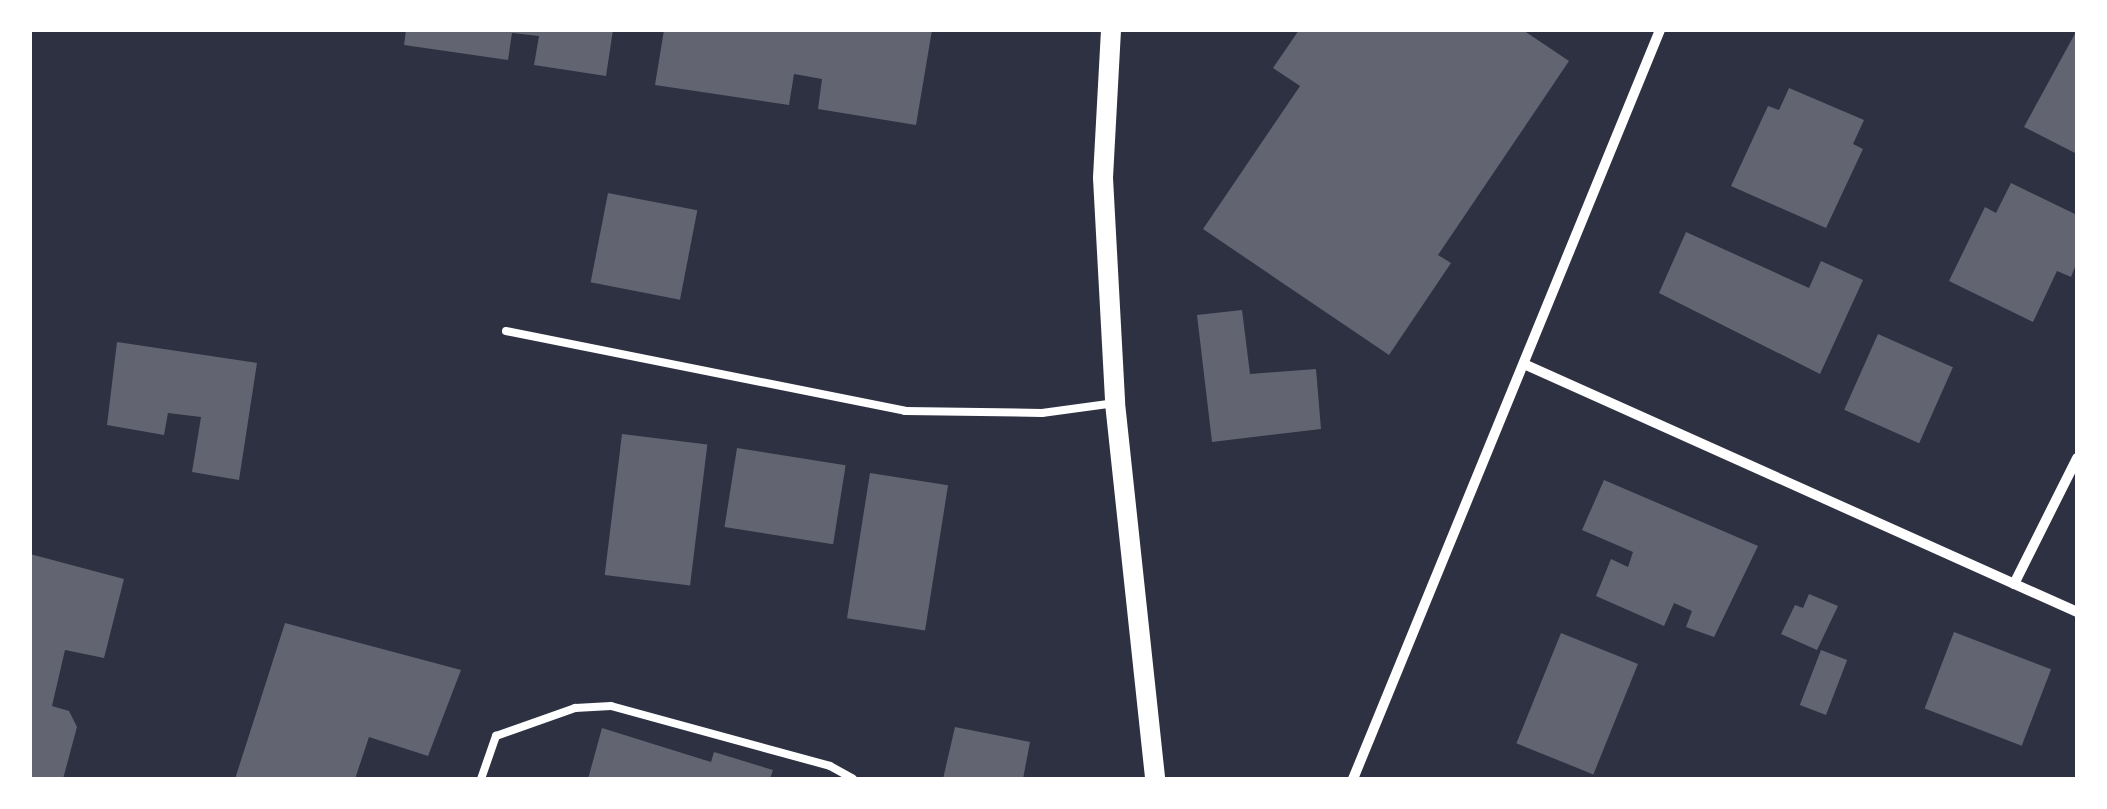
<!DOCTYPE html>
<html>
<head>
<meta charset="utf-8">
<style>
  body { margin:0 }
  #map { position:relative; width:2107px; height:809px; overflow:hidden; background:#2d3142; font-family:"Public Sans",sans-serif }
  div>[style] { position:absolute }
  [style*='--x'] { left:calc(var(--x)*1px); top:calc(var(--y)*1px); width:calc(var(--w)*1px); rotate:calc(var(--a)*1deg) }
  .building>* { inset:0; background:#626471; transform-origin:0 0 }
  .service>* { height:8px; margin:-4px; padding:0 4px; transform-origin:4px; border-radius:4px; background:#fff }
  .minor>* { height:10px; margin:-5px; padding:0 5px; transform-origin:5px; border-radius:5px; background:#fff }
  .secondary>* { height:20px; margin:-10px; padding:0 10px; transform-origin:10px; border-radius:10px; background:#fff }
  span { translate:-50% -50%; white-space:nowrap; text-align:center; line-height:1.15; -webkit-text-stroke:8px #fff; paint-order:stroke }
  .frame { position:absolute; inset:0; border:32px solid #fff; pointer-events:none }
</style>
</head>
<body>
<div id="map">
  <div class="building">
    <i style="clip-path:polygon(406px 30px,613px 30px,606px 76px,534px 65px,539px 36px,512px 33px,508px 60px,404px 45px)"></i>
    <i style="clip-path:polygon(664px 30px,932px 30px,916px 125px,818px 109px,822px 79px,794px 74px,789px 105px,655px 85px)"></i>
    <i style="clip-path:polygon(1299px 30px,1523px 30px,1569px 61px,1438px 255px,1451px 263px,1389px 355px,1203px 229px,1300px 86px,1273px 68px)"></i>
    <i style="clip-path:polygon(2077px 30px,2077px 154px,2024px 127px)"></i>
    <i style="clip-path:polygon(1789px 88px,1864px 120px,1853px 144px,1863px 149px,1826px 228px,1731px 186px,1768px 106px,1779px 110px)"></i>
    <i style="clip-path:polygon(2011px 183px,2077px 215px,2077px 262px,2071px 277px,2057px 271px,2033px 322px,1949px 281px,1985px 207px,1996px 213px)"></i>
    <i style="left:608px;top:193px;width:91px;height:91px;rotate:11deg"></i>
    <i style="clip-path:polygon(1686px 232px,1809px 288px,1821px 261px,1863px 280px,1820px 374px,1659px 293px)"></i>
    <i style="clip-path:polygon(1242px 310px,1250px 374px,1316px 369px,1321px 429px,1212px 442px,1197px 315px)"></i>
    <i style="left:1878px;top:334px;width:82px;height:83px;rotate:24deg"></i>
    <i style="clip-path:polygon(117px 342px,257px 363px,239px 480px,192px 472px,201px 417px,168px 413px,164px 435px,107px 425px)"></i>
    <i style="left:622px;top:434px;width:86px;height:142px;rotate:7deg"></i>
    <i style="left:737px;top:448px;width:110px;height:80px;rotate:9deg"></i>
    <i style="left:870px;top:473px;width:79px;height:147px;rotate:9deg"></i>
    <i style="clip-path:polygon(1604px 480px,1758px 546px,1714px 637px,1686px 627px,1692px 611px,1674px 603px,1664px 626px,1596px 596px,1611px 559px,1628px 567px,1633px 552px,1582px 530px)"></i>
    <i style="clip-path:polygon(30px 554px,124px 579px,104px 658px,65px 650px,52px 706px,69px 711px,77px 727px,63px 779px,30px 779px)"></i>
    <i style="clip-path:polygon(1809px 594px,1838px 606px,1817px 650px,1781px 634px,1795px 605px,1803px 608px)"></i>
    <i style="clip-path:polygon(285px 623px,461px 670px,428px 756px,369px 737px,355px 779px,235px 779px)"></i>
    <i style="left:1954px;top:632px;width:104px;height:82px;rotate:21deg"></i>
    <i style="left:1561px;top:633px;width:83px;height:119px;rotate:22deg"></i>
    <i style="left:1821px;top:650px;width:28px;height:59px;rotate:21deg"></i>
    <i style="clip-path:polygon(955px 727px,1030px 742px,1023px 779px,943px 779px)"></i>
    <i style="clip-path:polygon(602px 728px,711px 762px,714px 752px,773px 770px,770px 779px,588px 779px)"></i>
  </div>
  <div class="service">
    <i style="--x:506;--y:331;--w:407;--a:11.3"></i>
    <i style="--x:905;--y:411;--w:137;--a:0.8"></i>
    <i style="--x:1042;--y:413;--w:74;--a:-7.8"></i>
    <i style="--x:481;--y:779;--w:46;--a:-70.8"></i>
    <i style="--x:496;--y:736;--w:84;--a:-19.5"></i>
    <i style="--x:575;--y:708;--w:36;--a:-3"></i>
    <i style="--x:611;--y:706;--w:227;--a:15.3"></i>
    <i style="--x:830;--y:766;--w:26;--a:29"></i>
  </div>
  <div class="minor">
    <i style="--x:1524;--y:364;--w:606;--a:24.15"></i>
    <i style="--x:2014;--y:584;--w:141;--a:-63.4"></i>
    <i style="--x:1353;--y:779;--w:809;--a:-67.71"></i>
  </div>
  <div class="secondary">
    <i style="--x:1111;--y:30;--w:148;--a:93.1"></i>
    <i style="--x:1103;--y:178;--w:225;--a:86.9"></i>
    <i style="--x:1115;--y:403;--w:378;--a:83.9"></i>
  </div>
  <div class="frame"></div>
</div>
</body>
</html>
